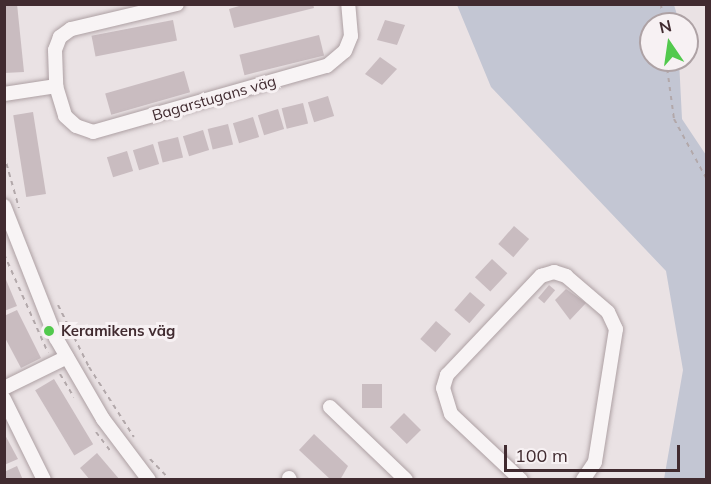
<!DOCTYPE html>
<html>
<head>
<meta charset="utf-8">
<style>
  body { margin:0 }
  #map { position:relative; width:711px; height:484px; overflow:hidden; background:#eae2e4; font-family:Mulish,sans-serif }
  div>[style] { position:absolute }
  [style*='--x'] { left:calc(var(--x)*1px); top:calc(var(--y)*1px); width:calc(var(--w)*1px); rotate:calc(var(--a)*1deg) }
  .green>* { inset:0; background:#c3c6d3 }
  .building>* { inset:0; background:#c9bcc0; transform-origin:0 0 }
  .path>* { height:2px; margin-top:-1px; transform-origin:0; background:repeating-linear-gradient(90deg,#b2a8aa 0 4.5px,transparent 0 9px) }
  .roads { filter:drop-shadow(0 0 2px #ada0a3) drop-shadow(0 0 2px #ada0a3) }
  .minor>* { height:14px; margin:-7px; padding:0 7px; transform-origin:7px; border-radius:7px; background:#f8f4f5 }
  .dots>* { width:16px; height:16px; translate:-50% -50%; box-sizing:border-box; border:3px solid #f7f1f3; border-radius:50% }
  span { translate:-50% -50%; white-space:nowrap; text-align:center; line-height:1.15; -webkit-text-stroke:6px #f7f1f3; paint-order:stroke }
  .street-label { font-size:15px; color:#412b30 }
  .poi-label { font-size:15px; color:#412b30; font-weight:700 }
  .left { translate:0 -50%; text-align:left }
  .frame { position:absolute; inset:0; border:6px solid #412b30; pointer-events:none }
  .north { position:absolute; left:639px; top:12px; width:60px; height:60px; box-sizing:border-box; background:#f7f1f3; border:2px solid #aea2a5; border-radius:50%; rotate:347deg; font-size:16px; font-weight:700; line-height:24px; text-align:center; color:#412b30 }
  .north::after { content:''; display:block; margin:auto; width:21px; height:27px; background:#52c94d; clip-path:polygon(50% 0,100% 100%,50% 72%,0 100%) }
  .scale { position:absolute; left:504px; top:445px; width:176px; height:27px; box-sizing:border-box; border:3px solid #412b30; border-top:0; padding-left:8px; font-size:18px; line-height:21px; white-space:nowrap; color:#412b30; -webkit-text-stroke:4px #f7f1f3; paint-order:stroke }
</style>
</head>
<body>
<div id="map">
  <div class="green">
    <i style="clip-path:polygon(457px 5px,674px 5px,680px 24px,651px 24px,651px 60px,679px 60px,682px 119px,706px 155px,706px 479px,664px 479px,683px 370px,666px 271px,491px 87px)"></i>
  </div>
  <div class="building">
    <i style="clip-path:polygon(4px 4px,17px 4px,24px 72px,4px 73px)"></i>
    <i style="clip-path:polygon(246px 4px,313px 4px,314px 8px,234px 28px,229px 9px)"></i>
    <i style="left:173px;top:20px;width:21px;height:83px;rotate:79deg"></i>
    <i style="clip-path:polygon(385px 20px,405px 25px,397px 45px,377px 40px)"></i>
    <i style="left:319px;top:35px;width:21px;height:82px;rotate:76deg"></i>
    <i style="clip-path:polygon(380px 57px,397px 69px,382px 85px,365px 74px)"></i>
    <i style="left:184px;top:71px;width:22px;height:82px;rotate:74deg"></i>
    <i style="left:328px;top:96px;width:21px;height:21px;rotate:73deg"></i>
    <i style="left:303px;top:103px;width:21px;height:22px;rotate:76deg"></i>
    <i style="left:278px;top:109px;width:21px;height:21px;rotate:73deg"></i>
    <i style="left:33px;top:112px;width:83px;height:20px;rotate:81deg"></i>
    <i style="left:253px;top:117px;width:21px;height:21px;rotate:73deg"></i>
    <i style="left:228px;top:124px;width:21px;height:21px;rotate:76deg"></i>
    <i style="left:203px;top:130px;width:21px;height:21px;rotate:73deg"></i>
    <i style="left:178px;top:137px;width:21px;height:21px;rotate:76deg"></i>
    <i style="left:153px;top:144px;width:21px;height:21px;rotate:73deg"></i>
    <i style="left:127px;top:151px;width:21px;height:21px;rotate:73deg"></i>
    <i style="left:514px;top:226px;width:20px;height:24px;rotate:41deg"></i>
    <i style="left:492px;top:259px;width:21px;height:25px;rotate:43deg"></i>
    <i style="clip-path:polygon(4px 275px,17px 306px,4px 311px)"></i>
    <i style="left:549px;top:285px;width:8px;height:17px;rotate:40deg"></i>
    <i style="clip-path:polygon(566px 289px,586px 303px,570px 320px,555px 300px)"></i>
    <i style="left:470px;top:292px;width:20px;height:24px;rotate:41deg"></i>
    <i style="clip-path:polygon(17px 310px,41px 358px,21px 368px,4px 336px,4px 316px)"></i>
    <i style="left:436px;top:321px;width:20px;height:24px;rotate:41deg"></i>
    <i style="left:54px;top:379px;width:76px;height:22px;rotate:59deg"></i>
    <i style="left:362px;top:384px;width:20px;height:24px"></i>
    <i style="left:404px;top:413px;width:24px;height:20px;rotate:45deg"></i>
    <i style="clip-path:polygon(4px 433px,18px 459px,4px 465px)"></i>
    <i style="clip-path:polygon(314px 434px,348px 466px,340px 480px,331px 480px,299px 450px)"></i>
    <i style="clip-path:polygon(97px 453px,120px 480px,90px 480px,80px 468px)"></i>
    <i style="clip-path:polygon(17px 466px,23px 480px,4px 480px,4px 472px)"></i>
  </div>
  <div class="path">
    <i style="--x:661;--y:4;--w:20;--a:84"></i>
    <i style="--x:666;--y:60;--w:60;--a:82.3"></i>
    <i style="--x:674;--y:119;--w:67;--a:61.5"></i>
    <i style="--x:4;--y:155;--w:55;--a:74.2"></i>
    <i style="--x:4;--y:254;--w:108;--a:66"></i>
    <i style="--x:58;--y:305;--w:69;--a:63.4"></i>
    <i style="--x:89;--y:367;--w:83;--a:57.3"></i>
    <i style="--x:60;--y:374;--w:27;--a:59"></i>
    <i style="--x:96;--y:432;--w:25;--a:53"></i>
    <i style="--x:150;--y:459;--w:29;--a:46"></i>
  </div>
  <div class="roads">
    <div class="minor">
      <i style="--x:177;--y:4;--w:109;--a:166.7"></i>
      <i style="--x:71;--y:29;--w:14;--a:144"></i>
      <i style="--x:60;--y:37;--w:14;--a:111"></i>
      <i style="--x:55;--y:50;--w:36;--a:88"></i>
      <i style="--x:56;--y:86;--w:31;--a:73"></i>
      <i style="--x:65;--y:116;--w:15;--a:42"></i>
      <i style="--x:76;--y:126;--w:18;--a:19"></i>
      <i style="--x:93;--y:132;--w:243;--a:-15.8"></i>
      <i style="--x:327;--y:66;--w:23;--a:-40"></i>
      <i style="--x:345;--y:51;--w:16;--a:-68"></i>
      <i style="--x:351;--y:36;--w:32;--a:-95"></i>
      <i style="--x:4;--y:94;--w:53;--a:-8.7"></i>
      <i style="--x:4;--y:206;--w:142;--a:68.5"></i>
      <i style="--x:56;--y:338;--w:94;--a:59.9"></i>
      <i style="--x:103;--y:419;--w:76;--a:53"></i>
      <i style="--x:4;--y:388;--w:70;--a:-26.2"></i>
      <i style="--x:4;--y:399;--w:90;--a:63.7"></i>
      <i style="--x:330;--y:407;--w:105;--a:43.8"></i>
      <i style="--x:289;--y:478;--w:2;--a:63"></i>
      <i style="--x:521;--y:480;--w:96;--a:-136.7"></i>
      <i style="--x:451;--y:414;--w:27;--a:-107"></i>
      <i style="--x:443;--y:388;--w:14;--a:-73"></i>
      <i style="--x:447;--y:375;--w:137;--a:-46.5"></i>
      <i style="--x:541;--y:276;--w:14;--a:-17"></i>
      <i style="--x:554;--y:272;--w:13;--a:18"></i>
      <i style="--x:566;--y:276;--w:55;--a:40.6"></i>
      <i style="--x:608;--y:312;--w:19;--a:65"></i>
      <i style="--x:616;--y:329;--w:135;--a:99"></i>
      <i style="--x:595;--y:462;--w:22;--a:124"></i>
    </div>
  </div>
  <div class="dots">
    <i style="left:49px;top:331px;background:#52c94d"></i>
  </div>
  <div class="street-label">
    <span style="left:214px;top:98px;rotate:-16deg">Bagarstugans väg</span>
  </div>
  <div class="poi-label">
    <span class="left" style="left:61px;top:331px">Keramikens väg</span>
  </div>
  <div class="frame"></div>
  <div class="north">N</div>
  <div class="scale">100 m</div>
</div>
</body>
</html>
